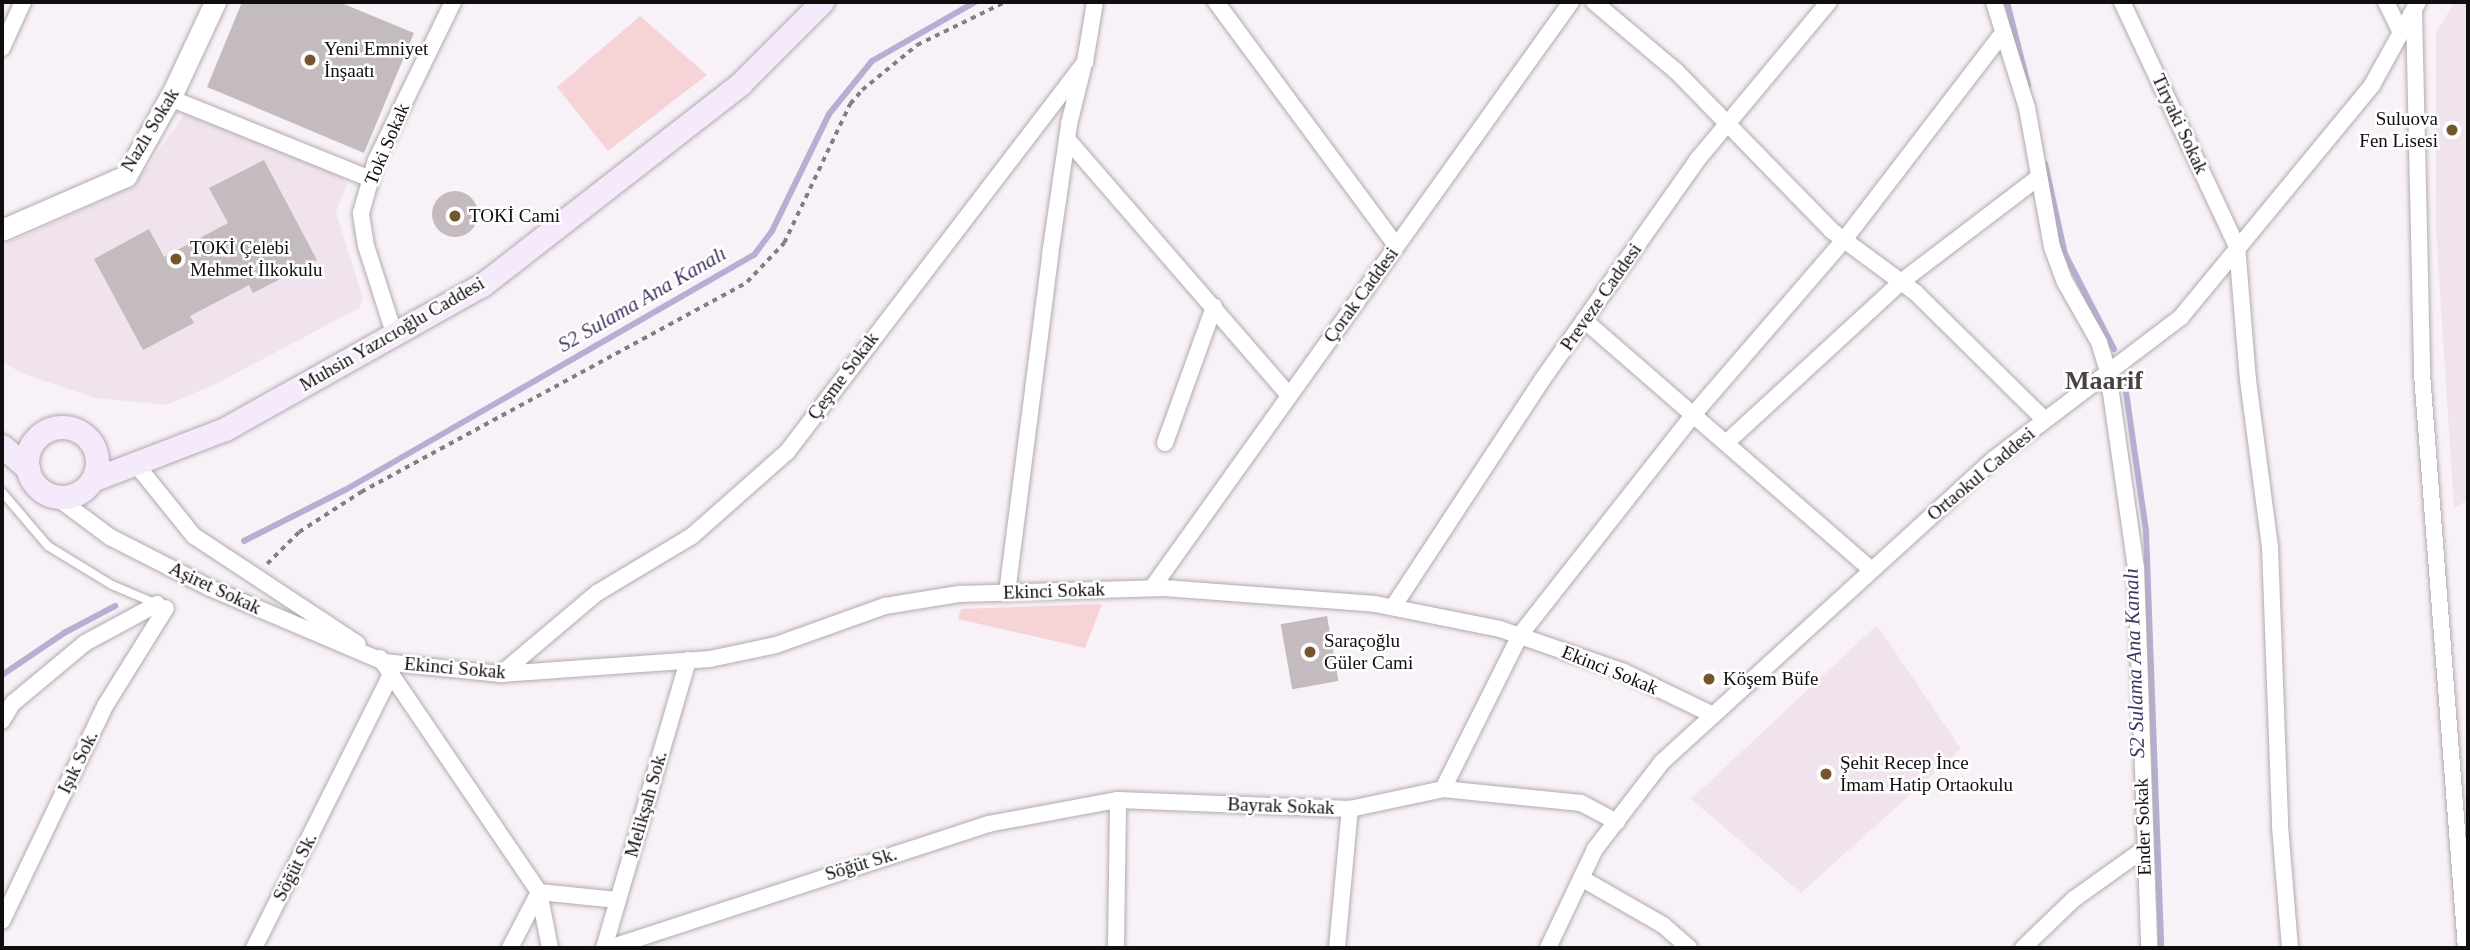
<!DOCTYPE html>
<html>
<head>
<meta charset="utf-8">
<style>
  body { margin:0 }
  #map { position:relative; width:2470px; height:950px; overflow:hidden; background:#f9f1f8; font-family:Georgia,serif }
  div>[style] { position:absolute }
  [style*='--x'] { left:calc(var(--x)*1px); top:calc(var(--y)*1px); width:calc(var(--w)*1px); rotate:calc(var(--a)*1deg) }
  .built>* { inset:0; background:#f1e3ee }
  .green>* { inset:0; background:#f6d3d6 }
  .stream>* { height:6px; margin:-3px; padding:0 3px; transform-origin:3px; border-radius:3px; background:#b6afd3 }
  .building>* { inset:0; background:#c4bbbe; transform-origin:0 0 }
  .round { border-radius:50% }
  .path>* { height:3.5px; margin-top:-1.75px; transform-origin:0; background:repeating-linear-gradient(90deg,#837e82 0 5px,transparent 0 10px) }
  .roads { filter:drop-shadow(0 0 2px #b2aab0) drop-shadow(0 0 2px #b2aab0) }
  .service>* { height:8px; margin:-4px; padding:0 4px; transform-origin:4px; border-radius:4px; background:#fff }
  .minor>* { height:16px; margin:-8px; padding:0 8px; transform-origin:8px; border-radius:8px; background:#fff }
  .tertiary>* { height:21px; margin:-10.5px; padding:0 10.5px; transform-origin:10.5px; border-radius:10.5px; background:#fff }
  .secondary>* { height:23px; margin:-11.5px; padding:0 11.5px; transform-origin:11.5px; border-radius:11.5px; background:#f5e9fc }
  .secondary>.ring { margin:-11.5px; padding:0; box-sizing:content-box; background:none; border:23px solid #f5e9fc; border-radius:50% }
  .dots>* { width:19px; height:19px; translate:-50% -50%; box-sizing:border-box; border:4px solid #fff; border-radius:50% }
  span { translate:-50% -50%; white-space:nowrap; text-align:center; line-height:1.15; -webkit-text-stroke:5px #fff; paint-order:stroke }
  .poi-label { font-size:19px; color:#100d0f }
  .left { translate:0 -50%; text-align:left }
  .right { translate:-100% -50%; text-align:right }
  .street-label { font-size:19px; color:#100d0f }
  .water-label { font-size:21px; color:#423565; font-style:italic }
  .district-label { font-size:26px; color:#484247; font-weight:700 }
  .frame { position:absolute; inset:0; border:4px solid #100d0f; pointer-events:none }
</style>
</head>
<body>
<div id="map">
  <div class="built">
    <i style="clip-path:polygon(2455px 2px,2468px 2px,2468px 500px,2454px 508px,2436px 230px,2436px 32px)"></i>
    <i style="clip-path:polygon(186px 112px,338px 174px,347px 184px,336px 212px,363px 299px,359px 308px,218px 383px,166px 405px,95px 398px,21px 373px,2px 361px,2px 246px,134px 186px)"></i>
    <i style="clip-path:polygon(1877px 625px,1961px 749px,1801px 893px,1691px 799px)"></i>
  </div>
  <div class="green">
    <i style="clip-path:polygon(640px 16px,707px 75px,608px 151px,557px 87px)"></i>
    <i style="clip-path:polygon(1102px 604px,1085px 648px,958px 619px,961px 609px)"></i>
  </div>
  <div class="stream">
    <i style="--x:2007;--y:2;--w:86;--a:75.8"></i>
    <i style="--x:2045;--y:164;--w:92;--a:77.5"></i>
    <i style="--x:2065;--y:254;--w:107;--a:62.7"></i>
    <i style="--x:2124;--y:378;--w:155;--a:81.8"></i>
    <i style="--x:2146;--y:531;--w:417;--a:87.9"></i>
    <i style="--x:244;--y:541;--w:113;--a:-26.8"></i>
    <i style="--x:345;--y:490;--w:472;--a:-29.9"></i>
    <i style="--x:754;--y:255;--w:30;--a:-53"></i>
    <i style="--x:772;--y:231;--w:130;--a:-64"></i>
    <i style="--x:829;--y:114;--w:68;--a:-50.9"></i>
    <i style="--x:872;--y:61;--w:119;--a:-29.8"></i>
    <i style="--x:2;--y:675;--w:75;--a:-34.1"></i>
    <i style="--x:64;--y:633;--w:58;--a:-27.9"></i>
  </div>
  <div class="building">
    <i style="clip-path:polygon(242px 2px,339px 2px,414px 33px,364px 153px,207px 87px)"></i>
    <i style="clip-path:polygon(264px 160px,317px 260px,253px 293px,249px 285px,190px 316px,194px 323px,143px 350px,94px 259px,149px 229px,164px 257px,228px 223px,209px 188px)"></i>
    <i class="round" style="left:432px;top:191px;width:46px;height:46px"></i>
    <i style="left:1327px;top:616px;width:66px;height:47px;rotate:80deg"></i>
  </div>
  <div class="path">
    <i style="--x:267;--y:564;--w:45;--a:-45"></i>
    <i style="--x:299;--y:532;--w:74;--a:-32.8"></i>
    <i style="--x:361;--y:492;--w:439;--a:-28.5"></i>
    <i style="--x:747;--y:282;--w:54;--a:-46.5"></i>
    <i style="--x:784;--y:243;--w:154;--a:-64.6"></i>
    <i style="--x:850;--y:104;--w:18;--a:-49"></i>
    <i style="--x:862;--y:90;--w:71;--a:-39.3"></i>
    <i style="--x:917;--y:45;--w:98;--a:-26"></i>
  </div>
  <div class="roads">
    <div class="service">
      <i style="--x:2;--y:492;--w:71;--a:49.6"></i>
      <i style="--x:48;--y:546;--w:75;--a:31.4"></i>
      <i style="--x:112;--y:585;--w:49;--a:22.9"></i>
    </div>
    <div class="minor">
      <i style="--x:1216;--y:2;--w:302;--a:53.5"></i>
      <i style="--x:1594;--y:2;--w:107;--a:40.1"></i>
      <i style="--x:1676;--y:71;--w:223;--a:45.7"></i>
      <i style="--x:1832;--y:231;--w:104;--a:36.4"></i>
      <i style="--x:1916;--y:293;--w:181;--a:44.6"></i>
      <i style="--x:1994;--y:2;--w:111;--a:72.7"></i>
      <i style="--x:2027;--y:108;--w:141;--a:79.8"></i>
      <i style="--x:2052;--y:247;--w:37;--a:70"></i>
      <i style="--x:2065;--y:282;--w:69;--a:60.5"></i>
      <i style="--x:2099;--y:342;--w:31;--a:73"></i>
      <i style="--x:2108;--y:372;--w:198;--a:81.9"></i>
      <i style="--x:2136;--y:568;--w:380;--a:88"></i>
      <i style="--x:2122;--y:2;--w:270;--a:64.8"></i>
      <i style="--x:2237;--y:246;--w:134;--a:85.3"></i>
      <i style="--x:2248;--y:380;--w:168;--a:82.5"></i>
      <i style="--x:2270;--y:547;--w:279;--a:87.9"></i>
      <i style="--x:2280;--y:826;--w:122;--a:85.3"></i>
      <i style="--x:2386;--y:2;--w:34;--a:64"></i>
      <i style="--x:2414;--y:12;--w:362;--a:88.7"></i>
      <i style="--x:2422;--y:374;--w:576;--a:85.62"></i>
      <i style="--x:2;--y:48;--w:51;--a:-65.5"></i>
      <i style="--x:170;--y:98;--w:216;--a:22"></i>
      <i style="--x:1067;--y:139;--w:339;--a:49.1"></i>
      <i style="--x:1584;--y:320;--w:381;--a:41"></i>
      <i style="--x:394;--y:333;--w:91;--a:-107.8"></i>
      <i style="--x:366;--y:246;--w:33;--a:-99"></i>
      <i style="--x:361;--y:213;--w:55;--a:-74.2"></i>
      <i style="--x:376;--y:160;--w:176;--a:-64"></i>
      <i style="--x:1165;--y:443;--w:145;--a:-70.2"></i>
      <i style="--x:1726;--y:443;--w:238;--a:-42.6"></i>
      <i style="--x:1901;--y:282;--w:173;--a:-37.3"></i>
      <i style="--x:135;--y:463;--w:94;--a:51.1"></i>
      <i style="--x:194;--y:536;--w:196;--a:33.4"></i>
      <i style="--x:55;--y:496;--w:69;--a:36.7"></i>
      <i style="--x:110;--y:537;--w:112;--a:27"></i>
      <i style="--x:210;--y:588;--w:189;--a:23"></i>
      <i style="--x:384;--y:662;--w:118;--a:5.9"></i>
      <i style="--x:501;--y:674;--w:210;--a:-4.1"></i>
      <i style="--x:710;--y:659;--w:67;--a:-12"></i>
      <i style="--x:776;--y:645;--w:116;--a:-19.7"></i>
      <i style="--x:885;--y:606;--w:75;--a:-9.2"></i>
      <i style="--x:959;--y:594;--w:205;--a:-1.7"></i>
      <i style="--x:1164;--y:588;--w:212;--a:4.3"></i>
      <i style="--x:1375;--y:604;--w:127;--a:11.3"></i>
      <i style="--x:1500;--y:629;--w:131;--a:19.1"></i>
      <i style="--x:1624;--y:672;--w:99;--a:25.8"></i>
      <i style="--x:1152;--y:588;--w:720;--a:-54.43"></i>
      <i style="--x:1007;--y:593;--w:341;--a:-82.7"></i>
      <i style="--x:1050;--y:255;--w:132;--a:-81.7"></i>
      <i style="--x:1069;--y:124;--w:58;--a:-76"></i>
      <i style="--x:1393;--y:607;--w:272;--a:-56.7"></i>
      <i style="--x:1542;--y:380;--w:271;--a:-54.8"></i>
      <i style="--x:1698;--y:159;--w:204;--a:-50.2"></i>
      <i style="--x:380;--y:658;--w:283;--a:55.8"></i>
      <i style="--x:539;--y:892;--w:57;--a:78.9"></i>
      <i style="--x:501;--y:674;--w:126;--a:-40.2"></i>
      <i style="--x:597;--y:593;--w:111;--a:-31"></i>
      <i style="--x:692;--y:536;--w:127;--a:-41.5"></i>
      <i style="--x:787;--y:452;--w:491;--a:-52.6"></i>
      <i style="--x:1085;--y:62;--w:61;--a:-80.5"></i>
      <i style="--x:2;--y:721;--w:21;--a:-59"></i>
      <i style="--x:13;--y:703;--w:94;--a:-39.8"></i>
      <i style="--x:85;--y:643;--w:82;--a:-28.4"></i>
      <i style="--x:1617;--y:822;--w:41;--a:-152.2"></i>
      <i style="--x:1581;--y:803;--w:139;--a:-174.2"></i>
      <i style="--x:1443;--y:789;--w:172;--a:-63.4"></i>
      <i style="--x:1520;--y:635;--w:280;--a:-51.8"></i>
      <i style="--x:1693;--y:415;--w:231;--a:-49.2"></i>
      <i style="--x:1844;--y:240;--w:261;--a:-52.5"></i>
      <i style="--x:1581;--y:878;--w:95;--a:29.8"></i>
      <i style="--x:1663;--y:925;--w:35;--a:41"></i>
      <i style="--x:2;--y:921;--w:238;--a:-64.4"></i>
      <i style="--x:105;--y:706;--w:115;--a:-58.1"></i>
      <i style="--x:254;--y:948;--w:308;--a:-63.4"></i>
      <i style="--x:510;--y:948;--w:63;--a:-62.6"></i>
      <i style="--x:539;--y:892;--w:79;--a:5.8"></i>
      <i style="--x:604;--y:948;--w:300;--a:-73.7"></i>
      <i style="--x:609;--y:948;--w:399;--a:-18.1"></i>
      <i style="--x:988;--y:824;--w:132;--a:-10.5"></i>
      <i style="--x:1118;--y:800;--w:232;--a:2.2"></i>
      <i style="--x:1350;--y:809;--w:95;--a:-12.1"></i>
      <i style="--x:1116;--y:948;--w:148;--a:-89.2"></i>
      <i style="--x:1337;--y:948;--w:140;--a:-84.7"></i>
      <i style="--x:1548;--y:948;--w:110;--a:-64.6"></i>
      <i style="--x:1595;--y:849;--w:110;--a:-52.4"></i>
      <i style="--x:1662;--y:762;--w:449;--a:-42.4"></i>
      <i style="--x:1994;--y:459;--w:235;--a:-37.2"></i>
      <i style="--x:2181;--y:317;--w:301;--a:-50.5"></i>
      <i style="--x:2372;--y:85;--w:95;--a:-61"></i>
      <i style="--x:2023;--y:948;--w:71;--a:-43.9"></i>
      <i style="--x:2074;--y:899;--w:86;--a:-35.5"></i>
    </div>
    <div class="tertiary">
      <i style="--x:2;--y:230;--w:135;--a:-23.5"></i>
      <i style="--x:126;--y:176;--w:98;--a:-60.8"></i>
      <i style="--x:174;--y:90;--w:97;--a:-65"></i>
    </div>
    <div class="secondary">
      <i class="ring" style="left:27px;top:427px;width:47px;height:47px"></i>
      <i style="--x:2;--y:446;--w:35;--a:41"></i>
      <i style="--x:92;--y:480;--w:142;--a:-21"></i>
      <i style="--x:225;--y:429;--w:295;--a:-29.3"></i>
      <i style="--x:482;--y:285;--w:327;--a:-37.9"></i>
      <i style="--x:740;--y:84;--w:116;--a:-45"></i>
    </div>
  </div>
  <div class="dots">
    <i style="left:310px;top:60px;background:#76552c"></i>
    <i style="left:2452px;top:130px;background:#76552c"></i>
    <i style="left:455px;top:216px;background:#76552c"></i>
    <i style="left:176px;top:259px;background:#76552c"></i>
    <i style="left:1310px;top:652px;background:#76552c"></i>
    <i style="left:1709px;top:679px;background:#76552c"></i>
    <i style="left:1826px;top:774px;background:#76552c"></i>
  </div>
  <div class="poi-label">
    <span class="left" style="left:324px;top:60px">Yeni Emniyet<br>İnşaatı</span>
    <span class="right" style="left:2438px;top:130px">Suluova<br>Fen Lisesi</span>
    <span class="left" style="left:469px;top:216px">TOKİ Cami</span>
    <span class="left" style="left:190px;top:259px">TOKİ Çelebi<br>Mehmet İlkokulu</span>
    <span class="left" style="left:1324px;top:652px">Saraçoğlu<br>Güler Cami</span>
    <span class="left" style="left:1723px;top:679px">Köşem Büfe</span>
    <span class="left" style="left:1840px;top:774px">Şehit Recep İnce<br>İmam Hatip Ortaokulu</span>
  </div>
  <div class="street-label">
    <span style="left:2180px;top:124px;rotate:65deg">Tiryaki Sokak</span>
    <span style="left:150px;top:130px;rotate:-59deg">Nazlı Sokak</span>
    <span style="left:387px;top:144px;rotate:-67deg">Toki Sokak</span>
    <span style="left:1361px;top:295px;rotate:-54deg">Çorak Caddesi</span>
    <span style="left:1601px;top:297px;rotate:-55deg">Preveze Caddesi</span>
    <span style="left:392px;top:334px;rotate:-30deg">Muhsin Yazıcıoğlu Caddesi</span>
    <span style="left:843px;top:376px;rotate:-53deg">Çeşme Sokak</span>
    <span style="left:1981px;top:474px;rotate:-40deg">Ortaokul Caddesi</span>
    <span style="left:215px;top:588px;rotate:25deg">Aşiret Sokak</span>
    <span style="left:1054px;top:591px;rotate:-2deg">Ekinci Sokak</span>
    <span style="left:455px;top:668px;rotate:5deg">Ekinci Sokak</span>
    <span style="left:1610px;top:670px;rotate:22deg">Ekinci Sokak</span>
    <span style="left:78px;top:762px;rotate:-64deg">Işık Sok.</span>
    <span style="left:646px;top:804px;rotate:-74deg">Melikşah Sok.</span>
    <span style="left:1281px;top:806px;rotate:2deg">Bayrak Sokak</span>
    <span style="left:2143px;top:827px;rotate:-92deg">Ender Sokak</span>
    <span style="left:861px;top:864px;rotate:-17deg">Söğüt Sk.</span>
    <span style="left:295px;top:867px;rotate:-63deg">Söğüt Sk.</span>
  </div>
  <div class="water-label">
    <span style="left:642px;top:299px;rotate:-30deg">S2 Sulama Ana Kanalı</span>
    <span style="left:2134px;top:663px;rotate:-92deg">S2 Sulama Ana Kanalı</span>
  </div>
  <div class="district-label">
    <span style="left:2104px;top:381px">Maarif</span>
  </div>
  <div class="frame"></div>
</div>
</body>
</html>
